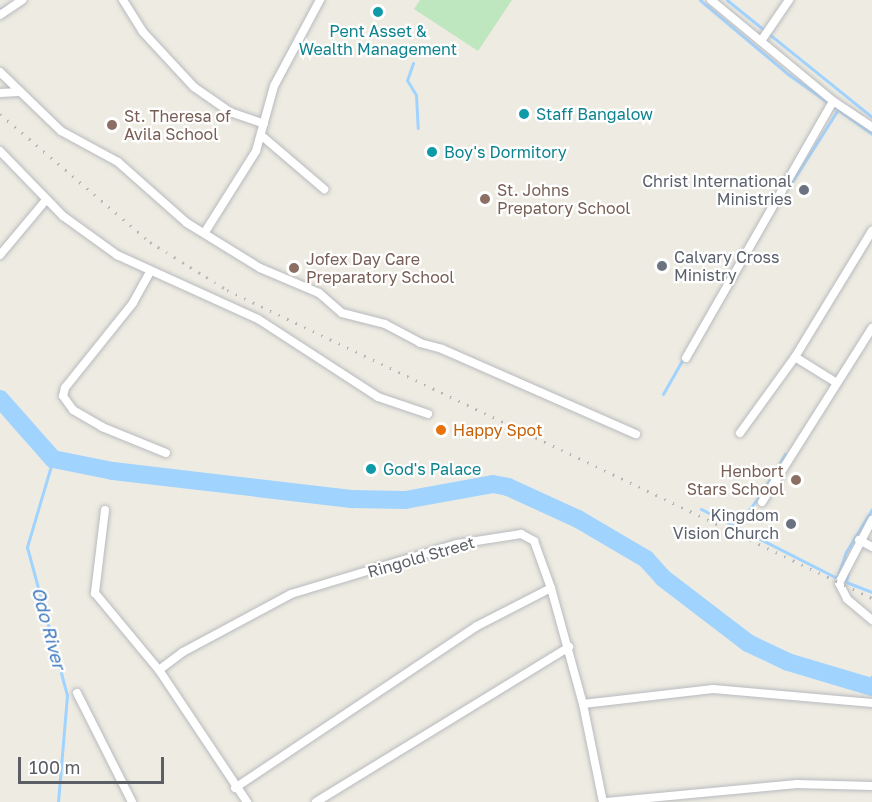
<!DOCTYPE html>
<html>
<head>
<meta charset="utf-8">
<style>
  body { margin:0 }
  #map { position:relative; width:872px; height:802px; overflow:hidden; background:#eeece2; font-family:"Golos Text",sans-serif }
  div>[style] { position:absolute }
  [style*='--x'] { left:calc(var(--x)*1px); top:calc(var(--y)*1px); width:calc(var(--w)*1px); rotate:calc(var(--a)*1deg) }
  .green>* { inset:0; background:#bee6bf }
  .stream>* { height:3px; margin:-1.5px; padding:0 1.5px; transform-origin:1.5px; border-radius:1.5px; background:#a1d3ff }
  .river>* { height:18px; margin:-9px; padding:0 9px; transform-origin:9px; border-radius:9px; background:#a1d3ff }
  .roads { filter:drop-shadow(0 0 2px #b8babf) drop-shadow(0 0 2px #b8babf) }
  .minor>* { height:8px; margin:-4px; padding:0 4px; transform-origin:4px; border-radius:4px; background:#fff }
  .rail>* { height:3px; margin-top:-1.5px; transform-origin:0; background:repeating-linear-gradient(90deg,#b4b5b5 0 1.5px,transparent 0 9.5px) }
  .dots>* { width:16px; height:16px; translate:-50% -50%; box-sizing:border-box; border:3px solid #fff; border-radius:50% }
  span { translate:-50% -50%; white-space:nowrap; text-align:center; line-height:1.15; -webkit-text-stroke:4.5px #fff; paint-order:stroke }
  .culture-label { font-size:16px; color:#0d838f }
  .left { translate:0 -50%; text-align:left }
  .education-label { font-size:16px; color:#785e54 }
  .right { translate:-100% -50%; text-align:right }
  .worship-label { font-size:16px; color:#5b616d }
  .food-label { font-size:16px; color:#c56008 }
  .street-label { font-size:16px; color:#5b5e64 }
  .water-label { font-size:18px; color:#3f78bc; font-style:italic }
  .scale { position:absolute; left:18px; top:757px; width:146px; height:27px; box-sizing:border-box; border:3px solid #5b5e64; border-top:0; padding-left:8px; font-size:18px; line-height:21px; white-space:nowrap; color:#5b5e64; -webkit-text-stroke:4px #fff; paint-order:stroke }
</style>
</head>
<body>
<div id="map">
  <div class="green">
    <i style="clip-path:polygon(420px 0,512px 0,478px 51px,414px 9px)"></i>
  </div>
  <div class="stream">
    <i style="--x:700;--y:0;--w:115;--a:40.1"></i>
    <i style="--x:788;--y:74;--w:103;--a:35.5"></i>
    <i style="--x:727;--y:0;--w:186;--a:38.9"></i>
    <i style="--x:0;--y:10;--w:8;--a:-30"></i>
    <i style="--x:413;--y:63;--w:18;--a:109"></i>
    <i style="--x:407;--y:80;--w:17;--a:59"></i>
    <i style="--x:416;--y:95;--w:33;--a:87"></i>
    <i style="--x:788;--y:188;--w:91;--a:-57.5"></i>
    <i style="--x:663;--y:394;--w:43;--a:-60.4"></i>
    <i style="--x:53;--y:459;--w:92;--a:106.5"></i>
    <i style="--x:27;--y:547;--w:153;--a:74.9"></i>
    <i style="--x:67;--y:695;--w:107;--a:94.8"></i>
    <i style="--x:761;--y:494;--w:47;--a:-59"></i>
    <i style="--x:701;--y:509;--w:153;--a:26.9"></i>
    <i style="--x:837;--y:578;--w:28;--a:-71"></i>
    <i style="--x:846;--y:552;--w:50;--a:-58.8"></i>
    <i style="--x:737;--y:525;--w:37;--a:-52"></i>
    <i style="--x:848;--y:572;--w:10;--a:101"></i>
    <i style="--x:846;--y:582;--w:28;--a:21"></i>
    <i style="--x:869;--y:686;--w:10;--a:-73"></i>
  </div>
  <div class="river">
    <i style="--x:0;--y:399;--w:80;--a:48.5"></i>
    <i style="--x:53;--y:459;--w:61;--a:11.3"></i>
    <i style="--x:113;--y:471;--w:242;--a:6.7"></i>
    <i style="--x:353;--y:499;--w:52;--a:1.1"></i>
    <i style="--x:405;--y:500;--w:89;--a:-10.3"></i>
    <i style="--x:493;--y:484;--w:15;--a:11"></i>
    <i style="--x:508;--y:487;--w:77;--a:24.6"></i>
    <i style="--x:578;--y:519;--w:79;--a:30.5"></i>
    <i style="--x:646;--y:559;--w:25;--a:48"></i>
    <i style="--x:663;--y:578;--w:107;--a:37.4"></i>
    <i style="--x:748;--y:643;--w:44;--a:25.4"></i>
    <i style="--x:788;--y:662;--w:88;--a:16.6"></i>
  </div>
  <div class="roads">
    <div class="minor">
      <i style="--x:123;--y:0;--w:38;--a:58"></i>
      <i style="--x:143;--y:32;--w:75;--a:47.2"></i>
      <i style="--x:194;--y:87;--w:44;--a:34.8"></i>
      <i style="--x:230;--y:112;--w:36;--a:19"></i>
      <i style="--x:711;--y:0;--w:158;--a:39.6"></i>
      <i style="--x:833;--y:101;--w:47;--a:33.7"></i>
      <i style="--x:0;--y:15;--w:27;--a:-34"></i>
      <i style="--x:761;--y:41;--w:50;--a:-55.7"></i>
      <i style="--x:0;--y:72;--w:85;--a:44"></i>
      <i style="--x:61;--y:131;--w:65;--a:28.5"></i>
      <i style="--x:118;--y:162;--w:92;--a:41.5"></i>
      <i style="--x:187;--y:223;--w:86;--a:31.7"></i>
      <i style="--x:260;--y:268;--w:64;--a:23"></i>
      <i style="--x:319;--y:293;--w:30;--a:41"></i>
      <i style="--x:342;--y:313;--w:44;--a:14.3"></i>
      <i style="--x:385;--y:324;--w:40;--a:28"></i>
      <i style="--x:420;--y:343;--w:23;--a:15"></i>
      <i style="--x:442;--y:349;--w:212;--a:23.7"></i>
      <i style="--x:0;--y:93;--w:19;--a:-3"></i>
      <i style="--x:262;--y:136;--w:82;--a:40.5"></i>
      <i style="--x:0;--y:151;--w:91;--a:45.9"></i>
      <i style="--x:63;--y:216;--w:67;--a:35.8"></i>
      <i style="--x:117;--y:255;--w:155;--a:24.4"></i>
      <i style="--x:258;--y:319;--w:143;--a:33"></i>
      <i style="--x:378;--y:397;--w:53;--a:18.8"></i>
      <i style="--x:205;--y:232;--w:96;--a:-57.8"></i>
      <i style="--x:256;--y:151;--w:67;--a:-74.5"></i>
      <i style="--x:274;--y:86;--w:98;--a:-61.9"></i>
      <i style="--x:0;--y:255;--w:72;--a:-50.1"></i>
      <i style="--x:150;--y:272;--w:35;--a:119"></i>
      <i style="--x:133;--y:303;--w:109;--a:128.7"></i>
      <i style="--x:65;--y:388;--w:8;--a:104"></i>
      <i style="--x:63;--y:396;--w:17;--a:54"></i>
      <i style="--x:73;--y:410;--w:34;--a:30"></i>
      <i style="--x:102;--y:427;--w:69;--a:22.1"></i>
      <i style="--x:795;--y:357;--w:49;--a:31.8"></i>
      <i style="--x:686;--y:358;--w:296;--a:-60.2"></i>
      <i style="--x:740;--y:433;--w:94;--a:-54.1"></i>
      <i style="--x:795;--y:357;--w:148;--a:-58.6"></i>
      <i style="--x:762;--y:502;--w:206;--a:-57.7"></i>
      <i style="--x:105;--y:510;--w:84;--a:96.9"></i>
      <i style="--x:95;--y:593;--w:100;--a:50.3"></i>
      <i style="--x:159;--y:670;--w:159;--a:56.3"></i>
      <i style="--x:872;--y:520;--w:71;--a:117.6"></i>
      <i style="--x:839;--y:583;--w:18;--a:63"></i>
      <i style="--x:847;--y:599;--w:33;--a:40"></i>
      <i style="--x:859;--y:540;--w:15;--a:28"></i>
      <i style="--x:159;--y:670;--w:30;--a:-37"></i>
      <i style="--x:183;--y:652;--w:123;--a:-28.2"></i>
      <i style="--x:291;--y:594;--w:173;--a:-16.8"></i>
      <i style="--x:457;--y:544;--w:65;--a:-8.9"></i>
      <i style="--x:521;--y:534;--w:15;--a:28"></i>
      <i style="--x:534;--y:541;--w:50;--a:70.1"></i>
      <i style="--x:551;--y:588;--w:120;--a:74.6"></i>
      <i style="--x:583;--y:704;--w:100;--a:78.5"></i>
      <i style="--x:77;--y:693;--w:122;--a:63.2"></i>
      <i style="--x:583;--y:704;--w:131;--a:-6.6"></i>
      <i style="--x:713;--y:689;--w:160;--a:5"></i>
      <i style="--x:235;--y:788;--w:291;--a:-33.8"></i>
      <i style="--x:477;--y:626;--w:83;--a:-27.2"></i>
      <i style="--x:316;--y:802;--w:297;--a:-31.5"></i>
      <i style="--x:606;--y:802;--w:192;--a:-5.4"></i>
      <i style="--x:797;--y:784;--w:75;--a:1.5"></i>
    </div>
  </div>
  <div class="rail">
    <i style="--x:0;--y:114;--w:197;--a:40.5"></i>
    <i style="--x:150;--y:242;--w:91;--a:31.9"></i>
    <i style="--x:227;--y:290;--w:715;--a:25.53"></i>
  </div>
  <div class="dots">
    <i style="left:378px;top:12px;background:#0f9aa8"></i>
    <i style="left:524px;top:114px;background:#0f9aa8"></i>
    <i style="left:112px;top:125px;background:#8d6e63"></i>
    <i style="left:432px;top:152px;background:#0f9aa8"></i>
    <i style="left:804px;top:190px;background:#6b7280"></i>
    <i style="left:485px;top:199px;background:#8d6e63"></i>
    <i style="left:662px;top:266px;background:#6b7280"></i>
    <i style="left:294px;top:268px;background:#8d6e63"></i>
    <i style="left:441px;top:430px;background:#e8710a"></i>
    <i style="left:371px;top:469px;background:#0f9aa8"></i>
    <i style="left:796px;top:480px;background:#8d6e63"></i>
    <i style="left:791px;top:524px;background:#6b7280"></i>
  </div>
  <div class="culture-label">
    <span style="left:378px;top:40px">Pent Asset &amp;<br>Wealth Management</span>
    <span class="left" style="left:536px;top:114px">Staff Bangalow</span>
    <span class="left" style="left:444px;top:152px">Boy's Dormitory</span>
    <span class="left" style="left:383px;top:469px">God's Palace</span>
  </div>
  <div class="education-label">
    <span class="left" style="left:124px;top:125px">St. Theresa of<br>Avila School</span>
    <span class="left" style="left:497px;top:199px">St. Johns<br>Prepatory School</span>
    <span class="left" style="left:306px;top:268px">Jofex Day Care<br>Preparatory School</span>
    <span class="right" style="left:784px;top:480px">Henbort<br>Stars School</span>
  </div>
  <div class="worship-label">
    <span class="right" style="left:792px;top:190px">Christ International<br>Ministries</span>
    <span class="left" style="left:674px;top:266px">Calvary Cross<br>Ministry</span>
    <span class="right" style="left:779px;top:524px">Kingdom<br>Vision Church</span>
  </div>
  <div class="food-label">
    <span class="left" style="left:453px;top:430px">Happy Spot</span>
  </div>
  <div class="street-label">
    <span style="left:421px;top:557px;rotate:-16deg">Ringold Street</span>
  </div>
  <div class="water-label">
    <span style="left:49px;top:628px;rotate:75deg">Odo River</span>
  </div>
  <div class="scale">100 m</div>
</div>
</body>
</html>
